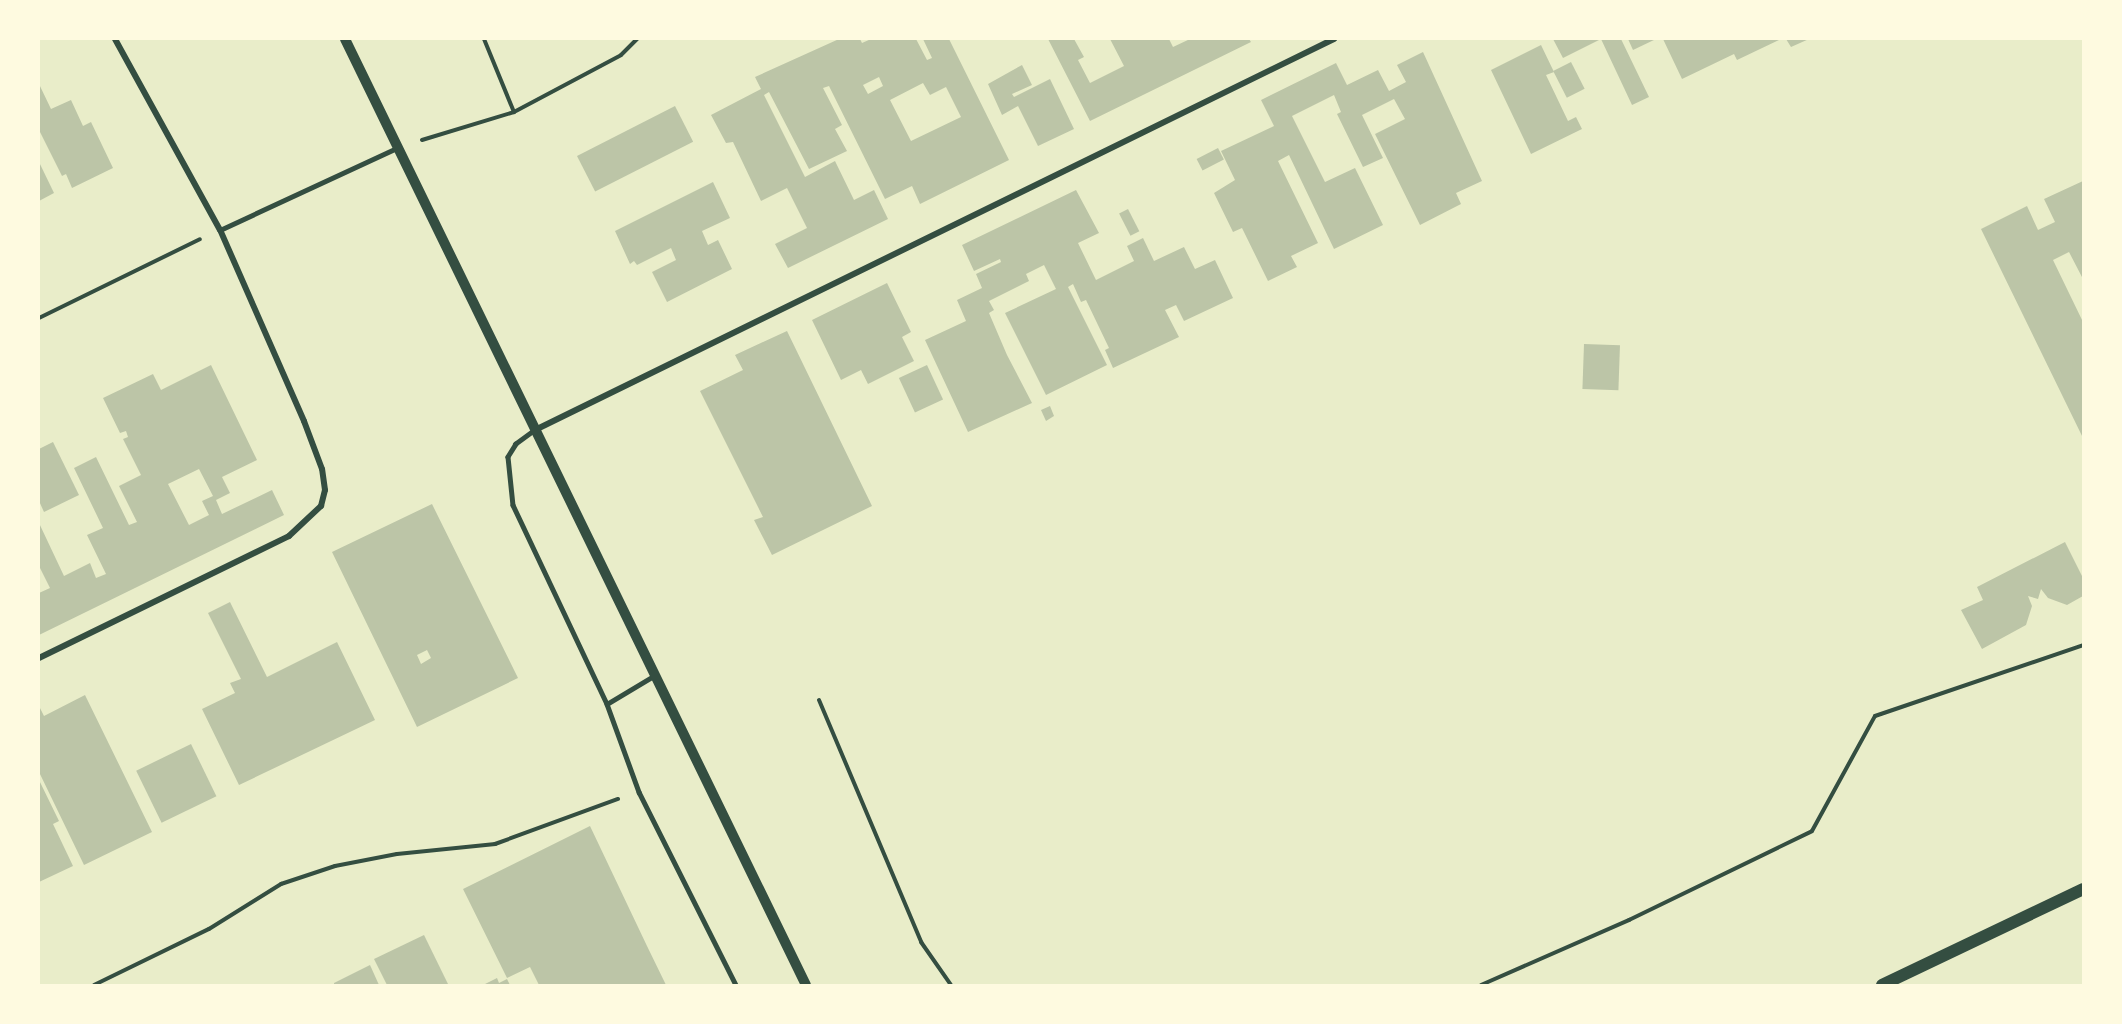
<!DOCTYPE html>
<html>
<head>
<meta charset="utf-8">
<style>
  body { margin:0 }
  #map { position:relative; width:2122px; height:1024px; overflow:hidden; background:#e9edc9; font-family:"DM Sans",sans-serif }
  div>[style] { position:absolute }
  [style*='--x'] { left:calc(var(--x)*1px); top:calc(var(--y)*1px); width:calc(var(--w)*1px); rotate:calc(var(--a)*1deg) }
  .building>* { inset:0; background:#bcc5a7; transform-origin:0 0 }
  .path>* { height:4px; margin:-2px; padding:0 2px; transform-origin:2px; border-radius:2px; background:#344e41 }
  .service>* { height:4.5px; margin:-2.25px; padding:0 2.25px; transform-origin:2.25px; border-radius:2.25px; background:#344e41 }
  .minor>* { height:6px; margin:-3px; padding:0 3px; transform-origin:3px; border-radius:3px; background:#344e41 }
  .tertiary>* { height:10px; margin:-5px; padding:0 5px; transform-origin:5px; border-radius:5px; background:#344e41 }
  .secondary>* { height:12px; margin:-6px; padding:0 6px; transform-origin:6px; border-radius:6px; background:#344e41 }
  span { translate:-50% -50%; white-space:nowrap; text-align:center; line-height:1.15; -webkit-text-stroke:4.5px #fefae0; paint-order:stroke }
  .frame { position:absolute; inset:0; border:40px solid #fefae0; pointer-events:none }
</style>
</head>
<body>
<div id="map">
  <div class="building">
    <i style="clip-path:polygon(evenodd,839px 39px,860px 39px,862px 43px,871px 39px,916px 39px,927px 60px,932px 58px,923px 39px,949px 39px,1009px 160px,920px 204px,912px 186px,885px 199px,829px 86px,823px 88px,842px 125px,835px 129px,847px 151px,809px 169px,769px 92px,764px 95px,805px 177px,835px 161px,854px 200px,874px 190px,888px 219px,788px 268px,775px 244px,807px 228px,787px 188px,761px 201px,733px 142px,726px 143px,711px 115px,761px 89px,755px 77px,839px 39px,879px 77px,883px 86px,868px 94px,863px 85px,879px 77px,839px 39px,923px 83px,930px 95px,946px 87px,961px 117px,911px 141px,890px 100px,923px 83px)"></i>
    <i style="clip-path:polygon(1048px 39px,1074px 39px,1084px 57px,1078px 60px,1090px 83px,1124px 66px,1110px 39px,1169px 39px,1173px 47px,1190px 39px,1249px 39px,1251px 42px,1090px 121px)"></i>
    <i style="clip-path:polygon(1553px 39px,1621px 39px,1649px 97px,1632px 105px,1601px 39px,1563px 58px)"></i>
    <i style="clip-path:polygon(1628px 39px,1656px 39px,1633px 50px)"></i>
    <i style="clip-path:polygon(1663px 39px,1781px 39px,1737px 60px,1734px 54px,1682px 79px)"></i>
    <i style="clip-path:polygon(1786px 39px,1809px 39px,1791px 47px)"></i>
    <i style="clip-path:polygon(1541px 45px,1554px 72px,1546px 75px,1568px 121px,1576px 117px,1582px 129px,1531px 154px,1491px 70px)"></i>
    <i style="clip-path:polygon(1423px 52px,1482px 181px,1456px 193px,1461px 204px,1420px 225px,1375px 134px,1405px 119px,1394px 99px,1362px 115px,1383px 158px,1363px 167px,1337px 114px,1341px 112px,1334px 95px,1292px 116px,1325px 182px,1355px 168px,1383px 225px,1334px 249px,1289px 155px,1278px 161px,1318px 243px,1291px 256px,1297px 267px,1268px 281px,1242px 228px,1233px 232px,1214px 193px,1235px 180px,1221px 151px,1274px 126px,1261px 100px,1336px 63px,1347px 85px,1378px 70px,1389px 91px,1406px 82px,1397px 65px)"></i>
    <i style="left:1571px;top:62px;width:30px;height:20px;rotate:63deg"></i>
    <i style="clip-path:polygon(1022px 65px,1032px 85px,1012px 94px,1014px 97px,1050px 79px,1074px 129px,1038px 146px,1018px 106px,1002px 115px,988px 84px)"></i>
    <i style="clip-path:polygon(39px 84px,51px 109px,71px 100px,83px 126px,91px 122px,113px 168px,72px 188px,66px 174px,62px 176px,39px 130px)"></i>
    <i style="left:675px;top:106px;width:40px;height:110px;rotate:63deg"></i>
    <i style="left:1218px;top:148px;width:13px;height:24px;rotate:63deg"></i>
    <i style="clip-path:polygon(39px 162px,54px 193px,39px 201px)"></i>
    <i style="clip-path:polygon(2083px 181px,2083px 279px,2069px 252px,2053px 260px,2083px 322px,2083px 438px,1981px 229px,2027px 206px,2038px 230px,2055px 222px,2044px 199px)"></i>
    <i style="clip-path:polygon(713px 182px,730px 218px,702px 231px,708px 245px,718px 240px,732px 269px,667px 302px,652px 272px,676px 260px,671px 248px,637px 265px,634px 261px,630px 264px,615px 231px)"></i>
    <i style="clip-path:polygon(1076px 190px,1099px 233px,1078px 243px,1096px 280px,1134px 261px,1127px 246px,1143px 238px,1154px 261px,1184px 247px,1195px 269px,1215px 260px,1233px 298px,1184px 321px,1176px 305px,1165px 310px,1179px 337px,1113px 368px,1105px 350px,1109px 348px,1086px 300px,1081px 302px,1073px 284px,1068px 287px,1107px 365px,1046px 395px,1005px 313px,1056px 289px,1044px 265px,1026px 274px,1029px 281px,989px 301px,994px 310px,989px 313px,1007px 355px,1032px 403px,968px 432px,925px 340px,966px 321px,957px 300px,982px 288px,976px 274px,1001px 262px,1000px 259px,974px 271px,962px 245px)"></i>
    <i style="left:1128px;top:209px;width:25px;height:10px;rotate:63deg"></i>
    <i style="clip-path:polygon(887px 283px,911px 332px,902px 337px,914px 361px,868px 384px,861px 370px,841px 380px,812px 320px)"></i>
    <i style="clip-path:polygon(787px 331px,872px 506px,772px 555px,754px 520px,763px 517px,700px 391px,743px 370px,735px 355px)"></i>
    <i style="left:1584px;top:344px;width:36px;height:45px;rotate:2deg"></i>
    <i style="clip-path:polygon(evenodd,211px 365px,257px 460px,222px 477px,230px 493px,216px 500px,222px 514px,272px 490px,284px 515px,39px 635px,39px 593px,50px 588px,39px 566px,39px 523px,64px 576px,90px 563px,96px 578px,106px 574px,87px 535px,103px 528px,74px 468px,96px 457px,129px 525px,137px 522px,119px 486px,141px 475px,123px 439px,128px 437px,126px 431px,120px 433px,103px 398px,153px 374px,161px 390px,211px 365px,199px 469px,213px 496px,202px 501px,209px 515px,189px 525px,168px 484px,199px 469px)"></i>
    <i style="left:927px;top:365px;width:38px;height:31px;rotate:65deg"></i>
    <i style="clip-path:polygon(1050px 406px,1054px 416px,1046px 421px,1041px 410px)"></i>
    <i style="clip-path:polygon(53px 442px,79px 495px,44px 512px,39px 501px,39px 449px)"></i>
    <i style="clip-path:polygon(evenodd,432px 504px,518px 678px,417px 727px,332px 552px,432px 504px,427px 650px,431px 658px,421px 664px,417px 655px,427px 650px)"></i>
    <i style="clip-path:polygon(2065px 542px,2083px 578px,2083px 596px,2067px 605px,2048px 598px,2041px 589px,2038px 599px,2028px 596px,2032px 606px,2026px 625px,1982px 649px,1961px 610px,1983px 600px,1977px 587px)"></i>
    <i style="clip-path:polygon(230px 602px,267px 677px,337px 642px,375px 720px,239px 785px,202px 709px,235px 693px,230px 683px,241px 679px,208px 613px)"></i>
    <i style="clip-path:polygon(85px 695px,152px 832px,84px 865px,39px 772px,39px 706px,44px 716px)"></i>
    <i style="left:191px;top:744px;width:58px;height:61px;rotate:64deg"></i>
    <i style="clip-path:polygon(39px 780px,59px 821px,53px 824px,73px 866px,39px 882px)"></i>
    <i style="clip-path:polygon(590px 826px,647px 946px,666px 985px,539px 985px,530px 967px,507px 978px,463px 889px)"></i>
    <i style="clip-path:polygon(424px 935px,448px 984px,387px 985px,374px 959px)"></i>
    <i style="clip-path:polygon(370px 965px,379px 985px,334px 985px,334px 983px)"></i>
    <i style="clip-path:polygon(497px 978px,499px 983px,507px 979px,510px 985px,483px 985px)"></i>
  </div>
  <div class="path">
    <i style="--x:484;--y:39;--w:79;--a:67.7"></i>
    <i style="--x:422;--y:140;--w:96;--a:-16.9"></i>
    <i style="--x:514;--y:112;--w:121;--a:-28"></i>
    <i style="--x:621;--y:55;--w:23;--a:-45"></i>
    <i style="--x:39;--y:318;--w:179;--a:-26.1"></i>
    <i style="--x:819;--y:700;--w:263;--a:67.1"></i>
    <i style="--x:921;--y:942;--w:52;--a:55.1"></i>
    <i style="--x:94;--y:985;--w:128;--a:-26"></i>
    <i style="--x:209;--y:929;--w:85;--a:-32"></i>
    <i style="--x:281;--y:884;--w:57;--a:-18.4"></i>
    <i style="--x:335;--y:866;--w:63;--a:-11"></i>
    <i style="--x:397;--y:854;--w:99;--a:-5.8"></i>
    <i style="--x:495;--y:844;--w:131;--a:-20.1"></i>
    <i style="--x:1481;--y:985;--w:162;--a:-23.7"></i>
    <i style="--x:1629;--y:920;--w:203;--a:-25.9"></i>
    <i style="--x:1812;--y:831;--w:131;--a:-61.3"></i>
    <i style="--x:1875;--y:716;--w:220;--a:-18.8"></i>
  </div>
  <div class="service">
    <i style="--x:220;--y:230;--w:195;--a:-24.9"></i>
    <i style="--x:535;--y:430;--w:24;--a:144"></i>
    <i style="--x:516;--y:444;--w:15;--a:122"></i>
    <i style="--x:508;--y:457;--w:48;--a:84.1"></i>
    <i style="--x:513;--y:505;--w:220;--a:64.7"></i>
    <i style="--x:607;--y:704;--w:94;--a:70"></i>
    <i style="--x:639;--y:792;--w:216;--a:63.3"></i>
    <i style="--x:607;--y:704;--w:56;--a:-31.1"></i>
  </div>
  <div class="minor">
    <i style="--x:535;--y:430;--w:890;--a:-26.08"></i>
    <i style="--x:39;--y:658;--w:278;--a:-26"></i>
    <i style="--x:289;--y:536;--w:44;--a:-43.2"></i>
    <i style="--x:321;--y:506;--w:16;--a:-76"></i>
    <i style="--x:325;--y:490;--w:21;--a:-98"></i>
    <i style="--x:322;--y:469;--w:51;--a:-110.6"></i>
    <i style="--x:304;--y:421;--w:209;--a:-113.7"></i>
    <i style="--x:220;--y:230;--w:218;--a:-118.8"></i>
  </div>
  <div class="tertiary">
    <i style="--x:345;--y:39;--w:1052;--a:64.02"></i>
  </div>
  <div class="secondary">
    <i style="--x:1882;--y:985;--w:223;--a:-25.5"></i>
  </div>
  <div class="frame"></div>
</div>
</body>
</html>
